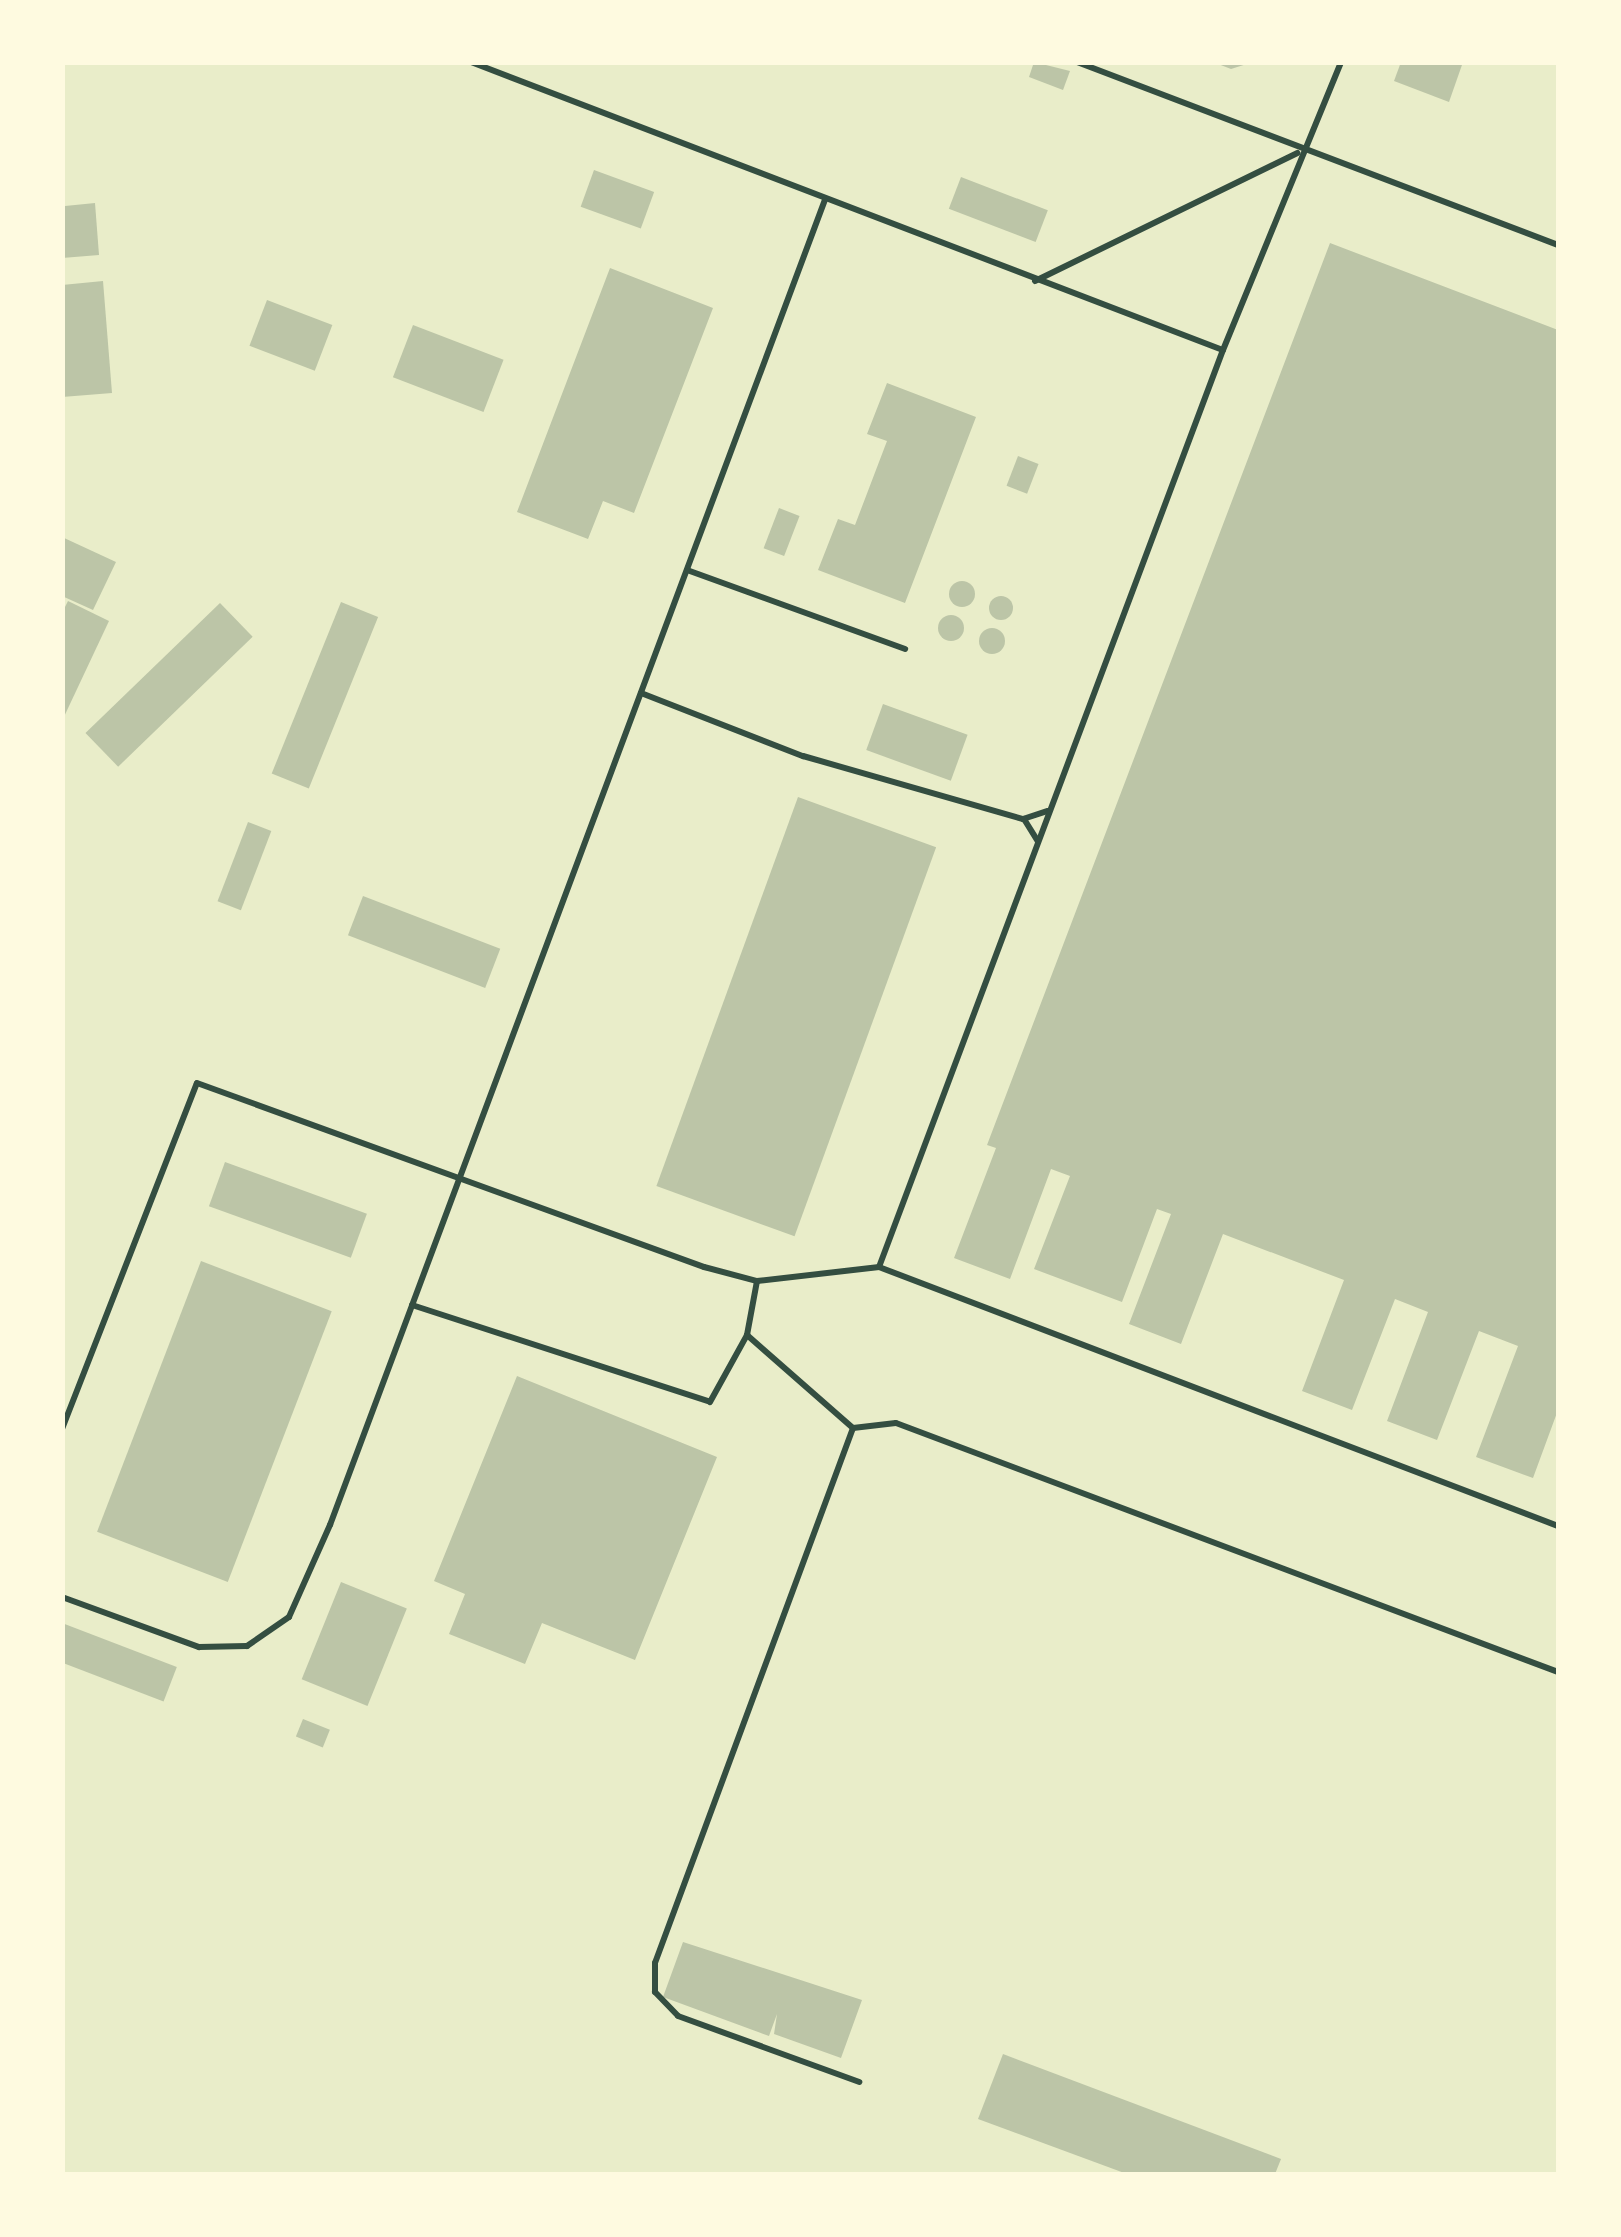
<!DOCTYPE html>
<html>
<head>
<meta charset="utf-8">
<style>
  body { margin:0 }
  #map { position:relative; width:1621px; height:2237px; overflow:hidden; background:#e9edc9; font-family:"Exo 2",sans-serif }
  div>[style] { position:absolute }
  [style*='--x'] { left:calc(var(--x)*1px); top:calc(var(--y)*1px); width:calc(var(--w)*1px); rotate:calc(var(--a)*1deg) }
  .building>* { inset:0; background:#bcc5a7; transform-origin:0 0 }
  .round { border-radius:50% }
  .service>* { height:6px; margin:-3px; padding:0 3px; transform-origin:3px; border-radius:3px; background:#344e41 }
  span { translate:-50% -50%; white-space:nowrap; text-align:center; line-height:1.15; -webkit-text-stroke:9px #fefae0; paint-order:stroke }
  .frame { position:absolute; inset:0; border:65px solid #fefae0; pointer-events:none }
</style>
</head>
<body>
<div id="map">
  <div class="building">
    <i style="clip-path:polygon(1034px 62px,1070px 71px,1063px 90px,1029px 77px)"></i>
    <i style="clip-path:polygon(1213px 62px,1253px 62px,1231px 69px)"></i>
    <i style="clip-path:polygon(1401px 62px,1463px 62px,1449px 102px,1394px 81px)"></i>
    <i style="left:594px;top:170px;width:64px;height:39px;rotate:20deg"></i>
    <i style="left:961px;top:177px;width:93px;height:34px;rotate:21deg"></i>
    <i style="clip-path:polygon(95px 203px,99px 255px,62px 258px,65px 206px)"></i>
    <i style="clip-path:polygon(1330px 243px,1558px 330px,1558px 1410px,1533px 1478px,1476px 1457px,1518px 1346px,1479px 1331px,1437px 1440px,1387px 1421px,1428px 1312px,1395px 1299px,1352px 1410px,1302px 1391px,1344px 1280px,1223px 1234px,1181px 1344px,1129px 1324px,1171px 1214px,1157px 1209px,1122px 1302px,1034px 1269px,1070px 1176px,1051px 1169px,1010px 1279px,954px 1258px,996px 1148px,987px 1145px)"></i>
    <i style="clip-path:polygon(610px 268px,713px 308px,634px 513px,603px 501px,588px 539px,517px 512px)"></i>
    <i style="clip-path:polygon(103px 281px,112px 393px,62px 397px,62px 285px)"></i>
    <i style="left:267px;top:300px;width:70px;height:49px;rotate:21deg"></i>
    <i style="left:413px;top:325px;width:97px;height:56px;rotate:21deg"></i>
    <i style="clip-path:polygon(887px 383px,976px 417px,905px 603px,818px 570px,838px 519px,855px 525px,887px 441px,867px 434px)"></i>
    <i style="left:1018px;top:456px;width:22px;height:32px;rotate:21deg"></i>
    <i style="left:779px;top:508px;width:22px;height:43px;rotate:21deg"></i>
    <i style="clip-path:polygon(62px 537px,116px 562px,93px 610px,62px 596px)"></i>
    <i class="round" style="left:949px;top:581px;width:26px;height:26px"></i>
    <i class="round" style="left:989px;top:596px;width:24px;height:24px"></i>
    <i style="clip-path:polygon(68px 601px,109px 621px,62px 721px,62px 613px)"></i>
    <i style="left:341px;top:602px;width:40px;height:185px;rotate:22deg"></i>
    <i style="left:220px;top:603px;width:47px;height:187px;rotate:46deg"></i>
    <i class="round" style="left:938px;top:615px;width:26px;height:26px"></i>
    <i class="round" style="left:979px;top:628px;width:26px;height:26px"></i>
    <i style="left:883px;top:704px;width:90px;height:49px;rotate:20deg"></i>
    <i style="left:798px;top:797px;width:147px;height:414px;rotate:20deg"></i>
    <i style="left:248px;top:822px;width:25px;height:85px;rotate:21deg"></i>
    <i style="left:363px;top:896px;width:147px;height:42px;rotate:21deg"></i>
    <i style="left:225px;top:1162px;width:151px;height:47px;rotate:20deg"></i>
    <i style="left:201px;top:1261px;width:140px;height:290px;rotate:21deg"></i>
    <i style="clip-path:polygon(517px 1376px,717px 1457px,635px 1660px,542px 1623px,525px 1664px,449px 1634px,465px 1594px,434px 1581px)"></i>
    <i style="left:341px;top:1582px;width:71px;height:105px;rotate:22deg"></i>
    <i style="left:62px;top:1623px;width:123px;height:37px;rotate:21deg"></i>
    <i style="left:303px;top:1719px;width:29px;height:19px;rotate:22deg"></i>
    <i style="clip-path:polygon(683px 1942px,862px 2000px,841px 2058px,774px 2034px,777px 2014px,769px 2036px,663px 1997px)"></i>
    <i style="clip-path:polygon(1003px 2054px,1281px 2159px,1275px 2174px,1127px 2174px,978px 2119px)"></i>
  </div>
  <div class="service">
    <i style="--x:471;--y:62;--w:805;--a:20.96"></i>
    <i style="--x:1077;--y:62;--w:515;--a:20.83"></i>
    <i style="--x:1035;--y:281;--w:292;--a:-26"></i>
    <i style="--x:687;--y:570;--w:232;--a:19.9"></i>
    <i style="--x:641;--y:693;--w:174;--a:21.3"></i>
    <i style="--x:803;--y:756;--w:229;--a:16"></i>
    <i style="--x:1023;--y:819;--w:26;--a:-18"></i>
    <i style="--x:1024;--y:819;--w:26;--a:58"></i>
    <i style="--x:879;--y:1267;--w:979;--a:-69.44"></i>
    <i style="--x:1223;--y:350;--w:311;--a:-67.7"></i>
    <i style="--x:757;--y:1281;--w:55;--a:100.5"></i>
    <i style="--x:747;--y:1335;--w:141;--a:41.3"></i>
    <i style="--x:853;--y:1428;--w:43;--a:-6.6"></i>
    <i style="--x:896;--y:1423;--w:707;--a:20.61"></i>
    <i style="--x:412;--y:1305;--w:313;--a:18"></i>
    <i style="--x:710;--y:1402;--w:77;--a:-61.1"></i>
    <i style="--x:853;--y:1428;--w:570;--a:110.31"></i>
    <i style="--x:655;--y:1963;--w:29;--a:90"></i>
    <i style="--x:655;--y:1992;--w:33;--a:46"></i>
    <i style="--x:678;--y:2016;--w:193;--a:20"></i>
    <i style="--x:62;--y:1429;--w:371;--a:-68.7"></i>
    <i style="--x:197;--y:1083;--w:539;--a:19.95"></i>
    <i style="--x:704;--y:1267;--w:55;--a:14.8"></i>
    <i style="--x:757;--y:1281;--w:123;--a:-6.5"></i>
    <i style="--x:879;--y:1267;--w:727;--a:20.88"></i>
    <i style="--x:62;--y:1597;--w:146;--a:20.1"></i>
    <i style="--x:199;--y:1647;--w:48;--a:-1.2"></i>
    <i style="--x:247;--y:1646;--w:51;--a:-34.6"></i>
    <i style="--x:289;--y:1617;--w:101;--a:-66"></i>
    <i style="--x:330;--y:1525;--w:1414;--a:-69.52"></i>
  </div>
  <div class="frame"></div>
</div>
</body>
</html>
